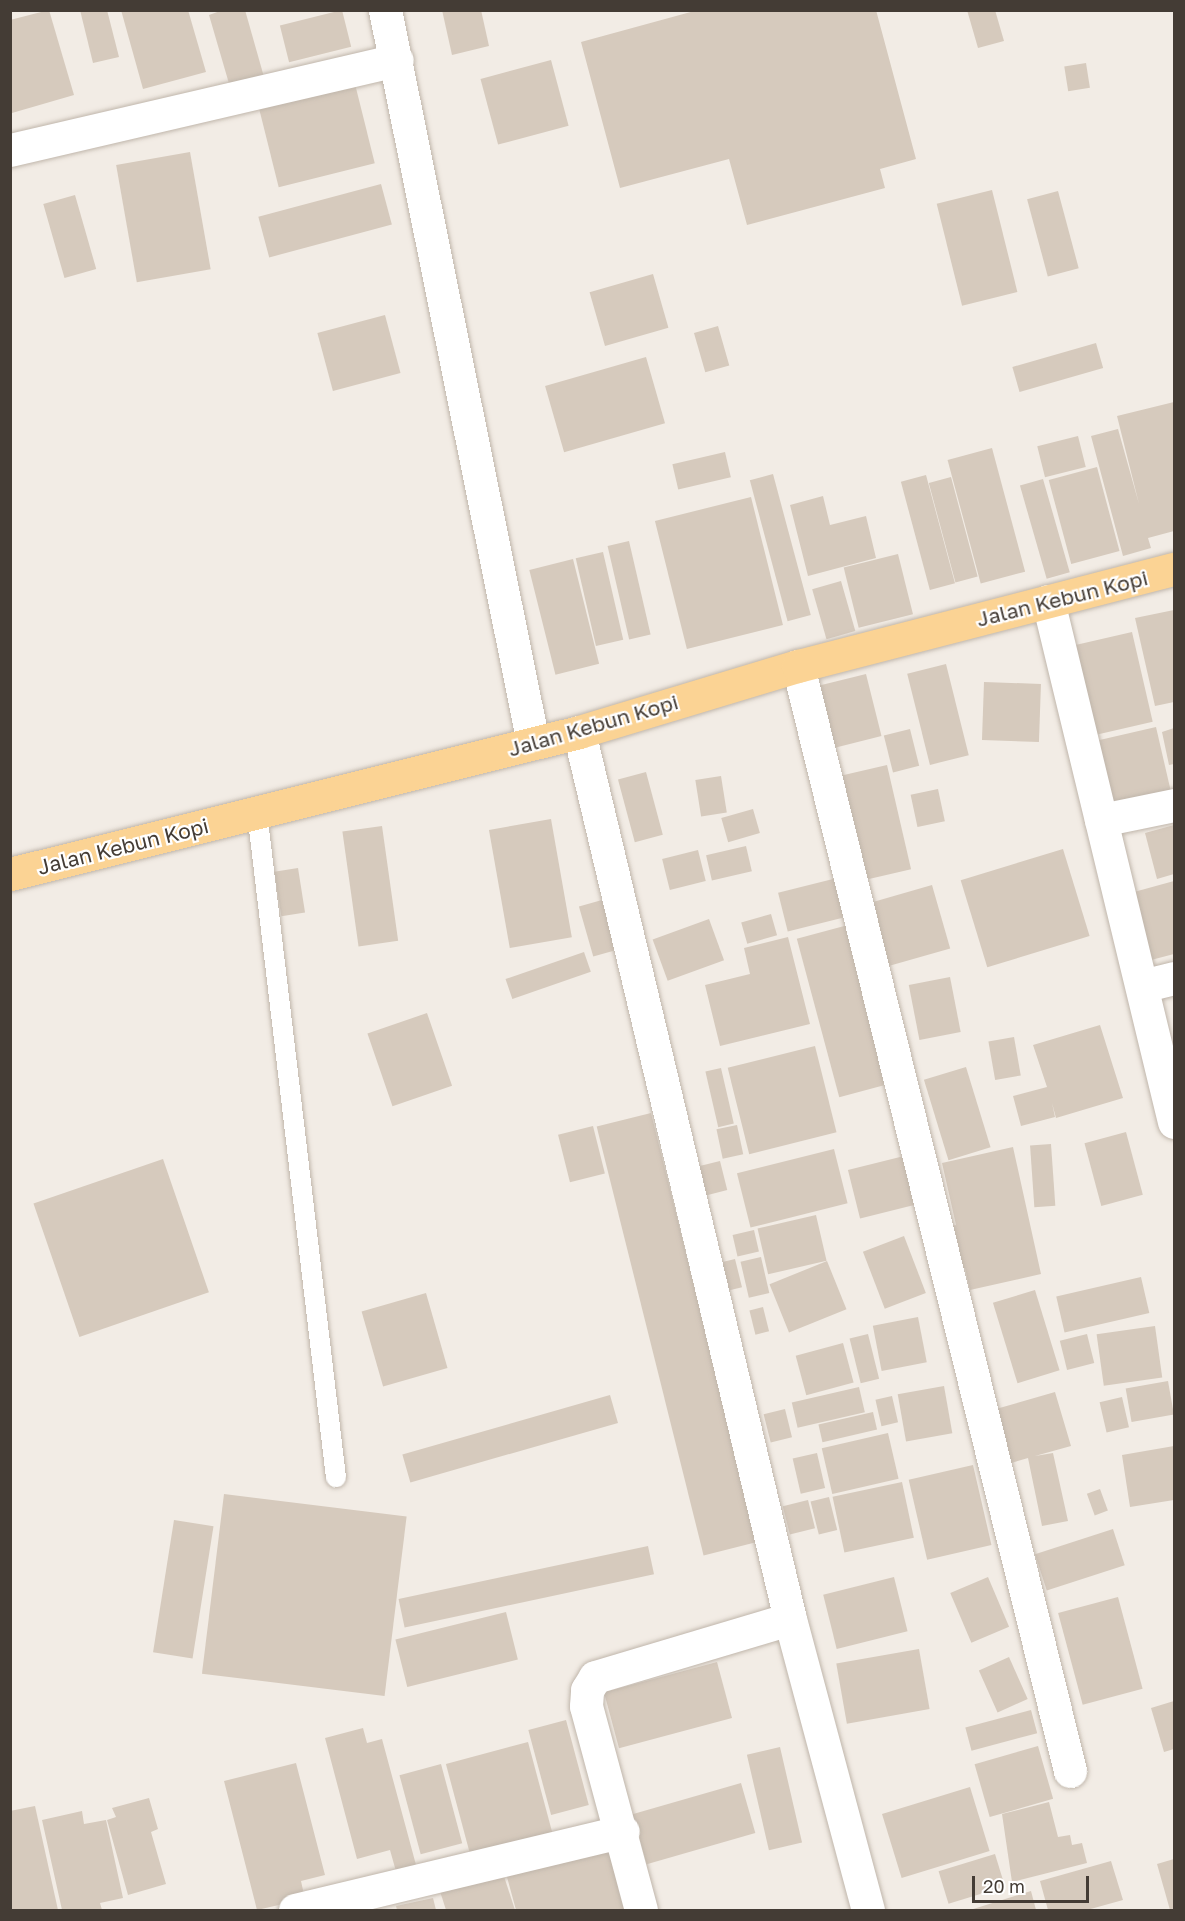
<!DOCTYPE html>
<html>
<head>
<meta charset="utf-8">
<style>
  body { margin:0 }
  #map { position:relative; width:1185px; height:1921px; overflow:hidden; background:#f2ece5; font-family:"Golos Text",sans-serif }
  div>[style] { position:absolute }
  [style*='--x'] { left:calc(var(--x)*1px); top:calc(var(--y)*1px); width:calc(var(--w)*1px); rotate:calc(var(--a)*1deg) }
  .building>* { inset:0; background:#d6cabd; transform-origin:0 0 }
  .roads { filter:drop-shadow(0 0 2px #c0b6ab) drop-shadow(0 0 2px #c0b6ab) }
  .service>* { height:20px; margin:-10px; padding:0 10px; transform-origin:10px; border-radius:10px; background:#fff }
  .minor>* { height:33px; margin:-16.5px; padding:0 16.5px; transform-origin:16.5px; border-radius:16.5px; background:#fff }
  .primary>* { height:33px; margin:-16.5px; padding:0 16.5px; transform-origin:16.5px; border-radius:16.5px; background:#fbd394 }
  span { translate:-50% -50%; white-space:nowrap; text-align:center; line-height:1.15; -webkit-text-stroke:4.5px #fff; paint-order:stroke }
  .street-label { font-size:21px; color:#443c35 }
  .frame { position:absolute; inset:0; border:12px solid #443c35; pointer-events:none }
  .scale { position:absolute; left:972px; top:1876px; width:117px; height:27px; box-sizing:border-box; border:3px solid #443c35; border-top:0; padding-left:8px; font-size:18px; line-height:21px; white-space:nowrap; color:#443c35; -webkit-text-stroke:4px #fff; paint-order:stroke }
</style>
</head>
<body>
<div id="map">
  <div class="building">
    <i style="clip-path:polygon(49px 10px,74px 95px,12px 113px,10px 20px)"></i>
    <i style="clip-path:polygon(80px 10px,107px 10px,119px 57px,93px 63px)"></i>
    <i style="clip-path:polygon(121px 10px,188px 10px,206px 72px,143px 89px)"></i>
    <i style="clip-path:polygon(223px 10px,245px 10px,264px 77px,230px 87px,209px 15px)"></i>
    <i style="left:342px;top:10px;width:38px;height:64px;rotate:76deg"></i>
    <i style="clip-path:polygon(442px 10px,481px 10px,489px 46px,452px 55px)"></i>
    <i style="clip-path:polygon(698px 10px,876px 10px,916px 159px,880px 169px,885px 188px,747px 225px,729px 159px,620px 188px,581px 42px)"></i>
    <i style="clip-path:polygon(967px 10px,995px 10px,1004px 41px,978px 48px)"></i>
    <i style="left:551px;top:60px;width:68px;height:73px;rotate:75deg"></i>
    <i style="left:1086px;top:63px;width:25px;height:22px;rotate:81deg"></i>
    <i style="left:353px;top:76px;width:90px;height:99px;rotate:76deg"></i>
    <i style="left:190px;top:152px;width:119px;height:75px;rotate:80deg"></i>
    <i style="left:381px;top:184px;width:42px;height:127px;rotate:75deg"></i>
    <i style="left:992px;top:190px;width:105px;height:57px;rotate:76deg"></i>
    <i style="left:1058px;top:191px;width:80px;height:32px;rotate:75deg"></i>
    <i style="left:75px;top:195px;width:77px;height:33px;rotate:74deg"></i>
    <i style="left:653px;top:274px;width:56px;height:66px;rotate:74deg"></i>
    <i style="left:385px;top:315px;width:60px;height:70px;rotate:75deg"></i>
    <i style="left:718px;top:326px;width:41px;height:25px;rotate:74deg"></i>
    <i style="left:1096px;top:343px;width:26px;height:87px;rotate:74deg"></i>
    <i style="left:646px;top:357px;width:69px;height:105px;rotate:74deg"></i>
    <i style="clip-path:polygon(1174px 402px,1174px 531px,1148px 538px,1151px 548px,1123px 556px,1091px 436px,1118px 429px,1139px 504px,1117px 416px)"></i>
    <i style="left:1078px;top:436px;width:32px;height:42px;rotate:76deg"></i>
    <i style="left:992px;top:448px;width:128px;height:46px;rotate:75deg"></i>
    <i style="left:725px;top:452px;width:26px;height:54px;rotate:77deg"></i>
    <i style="left:1097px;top:467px;width:87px;height:50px;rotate:75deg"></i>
    <i style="left:773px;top:474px;width:146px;height:24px;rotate:75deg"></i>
    <i style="left:926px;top:475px;width:112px;height:26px;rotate:75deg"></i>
    <i style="left:951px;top:477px;width:103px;height:23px;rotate:75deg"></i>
    <i style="left:1043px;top:479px;width:97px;height:24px;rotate:74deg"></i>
    <i style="clip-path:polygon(823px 496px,830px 525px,866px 516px,876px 558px,808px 576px,790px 505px)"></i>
    <i style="left:751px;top:497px;width:132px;height:99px;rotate:76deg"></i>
    <i style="left:629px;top:541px;width:96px;height:22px;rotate:77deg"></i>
    <i style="left:603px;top:552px;width:90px;height:28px;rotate:77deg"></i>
    <i style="left:898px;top:554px;width:62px;height:56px;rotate:76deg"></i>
    <i style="left:573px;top:559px;width:108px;height:45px;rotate:76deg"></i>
    <i style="left:841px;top:581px;width:52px;height:30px;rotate:74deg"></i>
    <i style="clip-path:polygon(1174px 610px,1174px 702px,1155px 706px,1135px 618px)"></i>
    <i style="left:1132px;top:632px;width:92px;height:59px;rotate:77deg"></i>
    <i style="left:946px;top:664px;width:94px;height:40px;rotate:76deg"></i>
    <i style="left:866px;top:674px;width:64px;height:49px;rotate:76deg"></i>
    <i style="left:984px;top:682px;width:57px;height:58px;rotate:2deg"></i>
    <i style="left:1156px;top:727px;width:69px;height:69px;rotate:77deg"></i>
    <i style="clip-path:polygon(1174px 728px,1174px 764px,1169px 765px,1162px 732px)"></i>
    <i style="left:910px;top:729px;width:38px;height:27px;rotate:76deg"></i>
    <i style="left:887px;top:765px;width:107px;height:52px;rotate:77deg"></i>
    <i style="left:646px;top:772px;width:65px;height:29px;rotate:75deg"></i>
    <i style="left:721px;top:776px;width:37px;height:26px;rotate:81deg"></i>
    <i style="left:938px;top:789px;width:33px;height:28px;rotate:78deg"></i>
    <i style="left:753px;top:809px;width:25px;height:33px;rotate:74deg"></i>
    <i style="left:551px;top:819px;width:120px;height:63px;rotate:80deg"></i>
    <i style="clip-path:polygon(1174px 825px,1174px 874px,1157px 879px,1145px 833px)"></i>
    <i style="left:382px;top:826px;width:116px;height:40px;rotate:82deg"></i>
    <i style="left:746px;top:846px;width:26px;height:41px;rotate:77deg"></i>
    <i style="left:1063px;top:849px;width:91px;height:107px;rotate:73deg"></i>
    <i style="left:698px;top:850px;width:32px;height:37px;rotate:76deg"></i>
    <i style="left:298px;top:868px;width:45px;height:24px;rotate:81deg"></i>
    <i style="left:845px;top:876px;width:40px;height:69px;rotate:76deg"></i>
    <i style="clip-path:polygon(1174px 881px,1174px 954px,1151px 960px,1134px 892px)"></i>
    <i style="left:932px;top:885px;width:66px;height:64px;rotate:74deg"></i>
    <i style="left:602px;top:900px;width:52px;height:24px;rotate:74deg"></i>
    <i style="left:771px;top:914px;width:22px;height:31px;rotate:74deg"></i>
    <i style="left:709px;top:919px;width:44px;height:60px;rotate:70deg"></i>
    <i style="left:848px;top:925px;width:164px;height:53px;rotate:75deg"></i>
    <i style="clip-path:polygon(788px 937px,810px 1024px,720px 1046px,705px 985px,750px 974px,744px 948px)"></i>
    <i style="left:584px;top:952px;width:21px;height:83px;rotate:71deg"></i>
    <i style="left:950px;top:977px;width:56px;height:42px;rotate:79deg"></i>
    <i style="left:427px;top:1013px;width:77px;height:63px;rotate:71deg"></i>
    <i style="clip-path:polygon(1100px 1025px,1123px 1098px,1056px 1118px,1052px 1103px,1055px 1117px,1021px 1126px,1013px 1096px,1047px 1087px,1033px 1045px)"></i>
    <i style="left:1014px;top:1037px;width:39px;height:26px;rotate:80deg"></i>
    <i style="left:815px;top:1046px;width:89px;height:90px;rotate:76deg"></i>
    <i style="left:966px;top:1067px;width:84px;height:44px;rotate:73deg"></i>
    <i style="left:721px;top:1068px;width:57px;height:16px;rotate:77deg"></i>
    <i style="left:651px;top:1113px;width:442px;height:56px;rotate:76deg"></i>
    <i style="left:737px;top:1125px;width:30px;height:21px;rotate:78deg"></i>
    <i style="left:593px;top:1126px;width:49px;height:36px;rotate:76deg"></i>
    <i style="left:1126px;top:1132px;width:65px;height:43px;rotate:75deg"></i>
    <i style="left:1051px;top:1144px;width:62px;height:21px;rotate:86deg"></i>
    <i style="clip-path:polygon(1013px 1147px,1041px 1274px,970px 1290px,965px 1268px,958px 1270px,948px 1227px,956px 1225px,942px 1163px)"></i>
    <i style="left:834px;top:1149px;width:56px;height:100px;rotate:76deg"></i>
    <i style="left:912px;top:1154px;width:50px;height:66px;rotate:76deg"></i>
    <i style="left:163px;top:1159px;width:141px;height:137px;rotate:71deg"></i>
    <i style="left:720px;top:1161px;width:30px;height:25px;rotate:76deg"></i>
    <i style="left:816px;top:1215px;width:47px;height:60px;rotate:77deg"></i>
    <i style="left:754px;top:1230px;width:22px;height:22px;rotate:77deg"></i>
    <i style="left:904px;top:1236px;width:61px;height:44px;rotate:69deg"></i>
    <i style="left:761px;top:1257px;width:37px;height:21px;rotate:77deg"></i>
    <i style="left:735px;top:1259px;width:29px;height:16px;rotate:76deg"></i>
    <i style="left:827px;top:1261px;width:52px;height:62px;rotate:68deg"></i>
    <i style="left:1141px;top:1277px;width:37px;height:87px;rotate:77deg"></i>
    <i style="left:1035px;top:1290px;width:84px;height:44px;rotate:73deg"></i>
    <i style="left:426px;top:1293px;width:78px;height:67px;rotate:74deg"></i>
    <i style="left:763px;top:1307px;width:25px;height:14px;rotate:76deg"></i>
    <i style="left:918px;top:1317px;width:46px;height:46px;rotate:79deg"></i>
    <i style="left:1155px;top:1326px;width:52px;height:59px;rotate:82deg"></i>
    <i style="left:868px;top:1334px;width:46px;height:19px;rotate:76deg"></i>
    <i style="left:1087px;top:1334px;width:30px;height:28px;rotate:76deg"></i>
    <i style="left:843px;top:1343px;width:41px;height:49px;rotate:75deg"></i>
    <i style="left:1168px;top:1381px;width:34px;height:43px;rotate:80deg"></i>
    <i style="left:944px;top:1386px;width:48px;height:47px;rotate:80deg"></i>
    <i style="left:859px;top:1387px;width:26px;height:69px;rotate:77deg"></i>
    <i style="clip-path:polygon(1055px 1392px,1071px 1446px,1035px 1456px,1053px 1453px,1068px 1521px,1042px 1526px,1028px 1458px,1004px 1465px,989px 1411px)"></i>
    <i style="left:610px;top:1395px;width:29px;height:216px;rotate:74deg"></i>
    <i style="left:892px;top:1396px;width:27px;height:17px;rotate:77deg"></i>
    <i style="left:1122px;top:1397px;width:31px;height:23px;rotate:77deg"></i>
    <i style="left:785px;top:1409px;width:29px;height:22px;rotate:76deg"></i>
    <i style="left:873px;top:1412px;width:18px;height:56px;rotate:77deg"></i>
    <i style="left:888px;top:1433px;width:47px;height:68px;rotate:77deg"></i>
    <i style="clip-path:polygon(1174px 1446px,1174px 1500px,1130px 1507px,1122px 1455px)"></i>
    <i style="left:817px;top:1453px;width:36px;height:25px;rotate:77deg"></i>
    <i style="left:973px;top:1465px;width:82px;height:66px;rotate:77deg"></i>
    <i style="left:902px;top:1482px;width:57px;height:71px;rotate:78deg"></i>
    <i style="left:1100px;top:1489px;width:23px;height:14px;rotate:70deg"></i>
    <i style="left:224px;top:1494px;width:184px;height:181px;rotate:7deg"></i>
    <i style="left:829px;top:1497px;width:34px;height:19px;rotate:76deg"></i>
    <i style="left:808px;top:1500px;width:29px;height:26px;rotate:76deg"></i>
    <i style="left:174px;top:1520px;width:40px;height:134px;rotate:9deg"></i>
    <i style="left:1113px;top:1529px;width:38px;height:82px;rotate:72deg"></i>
    <i style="left:648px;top:1546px;width:29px;height:255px;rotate:78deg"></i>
    <i style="left:894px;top:1577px;width:56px;height:73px;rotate:76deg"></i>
    <i style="left:988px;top:1577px;width:54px;height:41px;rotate:67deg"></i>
    <i style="left:1118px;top:1597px;width:95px;height:62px;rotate:75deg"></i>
    <i style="left:506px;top:1612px;width:49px;height:114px;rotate:76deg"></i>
    <i style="left:919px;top:1649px;width:61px;height:84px;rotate:80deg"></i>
    <i style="left:1009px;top:1657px;width:46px;height:33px;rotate:66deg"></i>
    <i style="left:717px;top:1662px;width:58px;height:117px;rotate:75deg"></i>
    <i style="clip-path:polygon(1174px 1701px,1174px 1749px,1164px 1752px,1151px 1708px)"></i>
    <i style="left:1031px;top:1710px;width:24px;height:68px;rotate:75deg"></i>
    <i style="left:566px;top:1720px;width:88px;height:39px;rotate:75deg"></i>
    <i style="clip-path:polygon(363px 1728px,367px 1743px,382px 1739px,419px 1876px,399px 1882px,390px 1850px,357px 1859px,325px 1738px)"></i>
    <i style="left:528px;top:1742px;width:102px;height:85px;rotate:75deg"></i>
    <i style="left:1038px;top:1746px;width:55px;height:66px;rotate:74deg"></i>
    <i style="left:780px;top:1747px;width:98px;height:34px;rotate:77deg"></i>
    <i style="clip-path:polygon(296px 1763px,325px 1875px,301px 1881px,305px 1899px,257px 1910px,224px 1781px)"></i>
    <i style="left:441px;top:1764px;width:82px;height:43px;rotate:75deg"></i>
    <i style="left:741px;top:1783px;width:52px;height:113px;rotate:74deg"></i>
    <i style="left:970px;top:1787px;width:67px;height:92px;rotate:73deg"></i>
    <i style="clip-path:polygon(149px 1798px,158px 1829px,151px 1832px,166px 1884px,128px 1895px,107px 1820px,116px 1817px,112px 1808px)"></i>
    <i style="clip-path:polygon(1049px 1802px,1058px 1837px,1070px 1835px,1072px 1845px,1082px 1843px,1087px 1863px,1012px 1882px,1002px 1814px)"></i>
    <i style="clip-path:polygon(35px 1806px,58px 1910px,10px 1910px,10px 1811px)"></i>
    <i style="clip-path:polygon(82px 1811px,84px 1824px,106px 1820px,123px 1898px,100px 1903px,102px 1910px,62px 1910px,42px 1820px)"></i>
    <i style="clip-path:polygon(617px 1836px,630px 1885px,618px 1888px,624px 1910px,516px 1910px,504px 1866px)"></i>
    <i style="left:995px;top:1854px;width:34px;height:59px;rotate:73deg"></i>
    <i style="clip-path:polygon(1174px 1859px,1174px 1910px,1170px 1910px,1157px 1864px)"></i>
    <i style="clip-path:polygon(1111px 1861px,1123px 1900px,1087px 1910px,1048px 1910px,1040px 1881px)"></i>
    <i style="clip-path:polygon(500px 1864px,515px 1910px,446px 1910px,438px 1885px)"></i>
    <i style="clip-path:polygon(1031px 1891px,1036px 1910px,970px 1910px)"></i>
    <i style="clip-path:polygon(433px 1898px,436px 1910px,397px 1910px,396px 1906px)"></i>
  </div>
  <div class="roads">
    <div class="service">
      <i style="--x:257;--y:812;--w:670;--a:83.23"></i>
    </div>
    <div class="minor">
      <i style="--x:385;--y:10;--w:748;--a:78.58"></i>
      <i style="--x:10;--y:150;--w:397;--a:-13.1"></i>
      <i style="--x:1048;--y:601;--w:536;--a:76.4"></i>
      <i style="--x:798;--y:666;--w:1138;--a:76.17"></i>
      <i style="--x:579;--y:732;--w:912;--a:76.62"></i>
      <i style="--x:790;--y:1619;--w:301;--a:75"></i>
      <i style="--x:1101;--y:820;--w:75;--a:-11.6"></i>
      <i style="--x:1142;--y:986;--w:33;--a:-14"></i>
      <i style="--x:295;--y:1910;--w:337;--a:-13.5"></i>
      <i style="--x:641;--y:1910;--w:211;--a:-105.1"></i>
      <i style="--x:586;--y:1706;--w:16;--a:-86"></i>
      <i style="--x:587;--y:1690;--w:15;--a:-58"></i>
      <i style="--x:595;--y:1677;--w:203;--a:-16.6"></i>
    </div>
    <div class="primary">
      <i style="--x:10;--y:874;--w:586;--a:-14.01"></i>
      <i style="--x:579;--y:732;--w:229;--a:-16.8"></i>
      <i style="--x:798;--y:666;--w:388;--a:-14.5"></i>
    </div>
  </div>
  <div class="street-label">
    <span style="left:1062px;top:598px;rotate:-14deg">Jalan Kebun Kopi</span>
    <span style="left:593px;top:725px;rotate:-16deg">Jalan Kebun Kopi</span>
    <span style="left:123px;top:846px;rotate:-14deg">Jalan Kebun Kopi</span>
  </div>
  <div class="frame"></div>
  <div class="scale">20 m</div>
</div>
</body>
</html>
